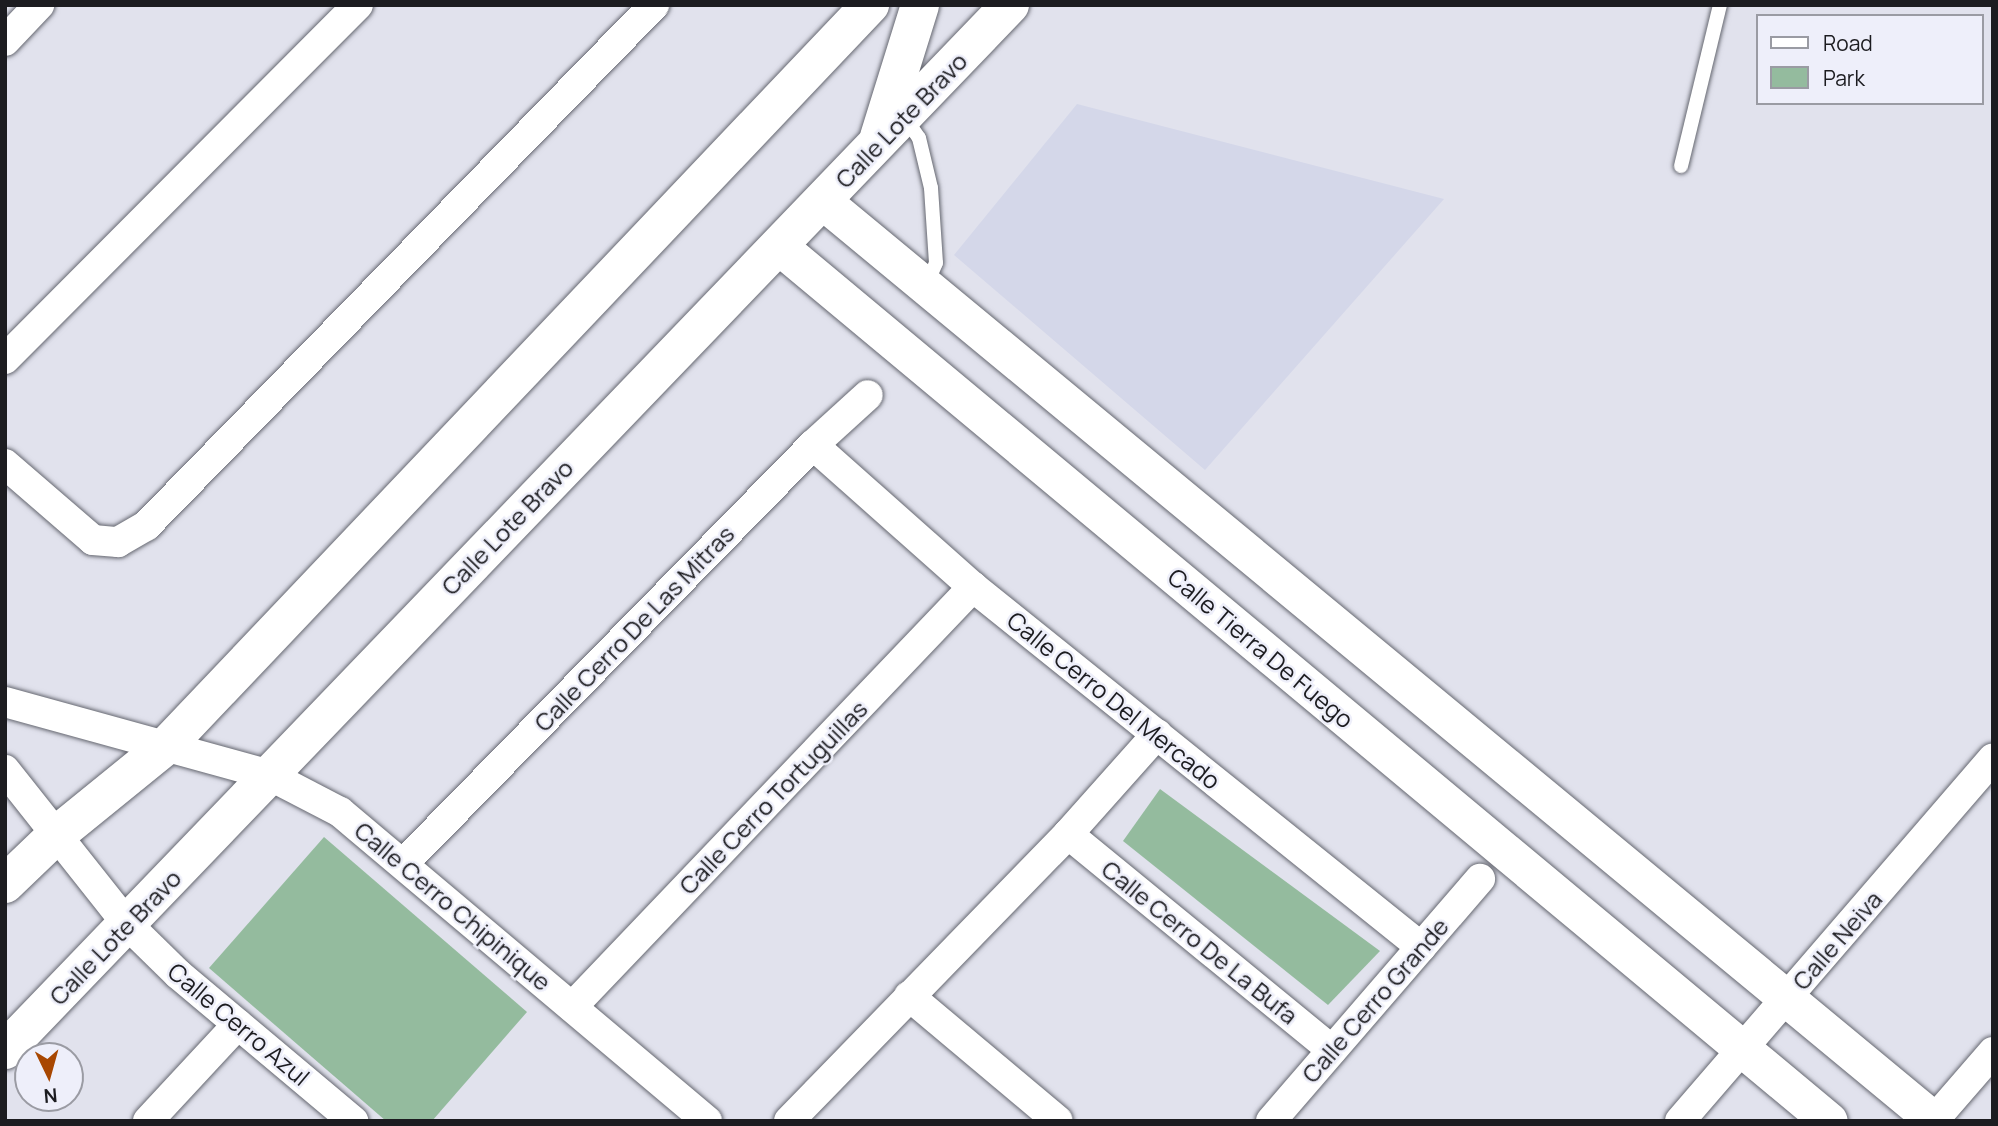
<!DOCTYPE html>
<html>
<head>
<meta charset="utf-8">
<style>
  body { margin:0 }
  #map { position:relative; width:1998px; height:1126px; overflow:hidden; background:#e1e2ed; font-family:Manrope,sans-serif }
  div>[style] { position:absolute }
  [style*='--x'] { left:calc(var(--x)*1px); top:calc(var(--y)*1px); width:calc(var(--w)*1px); rotate:calc(var(--a)*1deg) }
  .built>* { inset:0; background:#d4d7e9 }
  .green>* { inset:0; background:#94bb9e }
  .roads { filter:drop-shadow(0 0 2px #656770) drop-shadow(0 0 2px #656770) }
  .service>* { height:14px; margin:-7px; padding:0 7px; transform-origin:7px; border-radius:7px; background:#fff }
  .minor>* { height:30px; margin:-15px; padding:0 15px; transform-origin:15px; border-radius:15px; background:#fff }
  .tertiary>* { height:37px; margin:-18.5px; padding:0 18.5px; transform-origin:18.5px; border-radius:18.5px; background:#fff }
  .secondary>* { height:38px; margin:-19px; padding:0 19px; transform-origin:19px; border-radius:19px; background:#fff }
  span { translate:-50% -50%; white-space:nowrap; text-align:center; line-height:1.15; -webkit-text-stroke:5px #eeeffa; paint-order:stroke }
  .street-label { font-size:24px; color:#1c1c20 }
  .frame { position:absolute; inset:0; border:7px solid #1c1c20; pointer-events:none }
  .legend { position:absolute; left:1756px; top:14px; width:228px; height:91px; box-sizing:border-box; background:#eeeffa; border:2px solid #9a9ba3; margin:0; padding:9px 12px; list-style:none; font-size:21px; color:#1c1c20 }
  .legend li { display:flex; align-items:center; gap:14px; height:35px }
  .legend b { width:35px; border:2px solid #9a9ba3 }
  .north { position:absolute; left:14px; top:1042px; width:70px; height:70px; box-sizing:border-box; background:#eeeffa; border:2px solid #9a9ba3; border-radius:50%; rotate:175deg; font-size:19px; font-weight:700; line-height:28px; text-align:center; color:#1c1c20 }
  .north::after { content:''; display:block; margin:auto; width:24px; height:32px; background:#a84701; clip-path:polygon(50% 0,100% 100%,50% 72%,0 100%) }
</style>
</head>
<body>
<div id="map">
  <div class="built">
    <i style="clip-path:polygon(1077px 104px,1444px 199px,1205px 470px,954px 255px)"></i>
  </div>
  <div class="green">
    <i style="clip-path:polygon(1160px 789px,1380px 951px,1328px 1005px,1123px 841px)"></i>
    <i style="clip-path:polygon(324px 837px,527px 1012px,432px 1121px,386px 1121px,209px 968px)"></i>
  </div>
  <div class="roads">
    <div class="service">
      <i style="--x:905;--y:118;--w:24;--a:55"></i>
      <i style="--x:919;--y:138;--w:51;--a:76.5"></i>
      <i style="--x:931;--y:188;--w:75;--a:86.2"></i>
      <i style="--x:936;--y:263;--w:24;--a:114"></i>
      <i style="--x:1681;--y:166;--w:166;--a:-76.4"></i>
    </div>
    <div class="minor">
      <i style="--x:5;--y:41;--w:50;--a:-46.6"></i>
      <i style="--x:5;--y:359;--w:500;--a:-45.1"></i>
      <i style="--x:813;--y:445;--w:214;--a:41.6"></i>
      <i style="--x:973;--y:587;--w:575;--a:38.78"></i>
      <i style="--x:5;--y:464;--w:116;--a:40.8"></i>
      <i style="--x:93;--y:540;--w:25;--a:5"></i>
      <i style="--x:118;--y:542;--w:32;--a:-30"></i>
      <i style="--x:146;--y:526;--w:728;--a:-45.72"></i>
      <i style="--x:5;--y:702;--w:272;--a:15.4"></i>
      <i style="--x:267;--y:774;--w:82;--a:27.5"></i>
      <i style="--x:340;--y:812;--w:480;--a:40.1"></i>
      <i style="--x:5;--y:770;--w:198;--a:51.6"></i>
      <i style="--x:128;--y:925;--w:70;--a:44.4"></i>
      <i style="--x:178;--y:974;--w:229;--a:40"></i>
      <i style="--x:1068;--y:834;--w:341;--a:39.3"></i>
      <i style="--x:403;--y:864;--w:586;--a:-45.62"></i>
      <i style="--x:813;--y:445;--w:74;--a:-42.3"></i>
      <i style="--x:909;--y:996;--w:194;--a:40"></i>
      <i style="--x:572;--y:1007;--w:581;--a:-46.33"></i>
      <i style="--x:1934;--y:1120;--w:90;--a:-49.1"></i>
      <i style="--x:148;--y:1121;--w:132;--a:-47.1"></i>
      <i style="--x:789;--y:1121;--w:400;--a:-45.8"></i>
      <i style="--x:1068;--y:834;--w:134;--a:-48.3"></i>
      <i style="--x:1271;--y:1121;--w:320;--a:-49.2"></i>
      <i style="--x:1680;--y:1121;--w:479;--a:-49.2"></i>
    </div>
    <div class="tertiary">
      <i style="--x:824;--y:202;--w:1442;--a:39.6"></i>
      <i style="--x:780;--y:247;--w:1365;--a:39.8"></i>
    </div>
    <div class="secondary">
      <i style="--x:879;--y:137;--w:138;--a:-72.7"></i>
      <i style="--x:5;--y:884;--w:69;--a:-43.8"></i>
      <i style="--x:55;--y:836;--w:144;--a:-39.1"></i>
      <i style="--x:167;--y:745;--w:1021;--a:-46.47"></i>
      <i style="--x:5;--y:1050;--w:1450;--a:-46.12"></i>
    </div>
  </div>
  <div class="street-label">
    <span style="left:901px;top:120px;rotate:-46deg">Calle Lote Bravo</span>
    <span style="left:507px;top:527px;rotate:-46deg">Calle Lote Bravo</span>
    <span style="left:634px;top:628px;rotate:-46deg">Calle Cerro De Las Mitras</span>
    <span style="left:1261px;top:648px;rotate:40deg">Calle Tierra De Fuego</span>
    <span style="left:1114px;top:700px;rotate:39deg">Calle Cerro Del Mercado</span>
    <span style="left:773px;top:797px;rotate:-46deg">Calle Cerro Tortuguillas</span>
    <span style="left:453px;top:906px;rotate:40deg">Calle Cerro Chipinique</span>
    <span style="left:115px;top:937px;rotate:-46deg">Calle Lote Bravo</span>
    <span style="left:1837px;top:940px;rotate:-49deg">Calle Neiva</span>
    <span style="left:1200px;top:942px;rotate:39deg">Calle Cerro De La Bufa</span>
    <span style="left:1375px;top:1000px;rotate:-49deg">Calle Cerro Grande</span>
    <span style="left:239px;top:1024px;rotate:40deg">Calle Cerro Azul</span>
  </div>
  <div class="frame"></div>
  <ul class="legend">
  <li><b style="height:9px;background:#fff"></b>Road</li>
  <li><b style="height:19px;background:#94bb9e"></b>Park</li>
  </ul>
  <div class="north">N</div>
</div>
</body>
</html>
